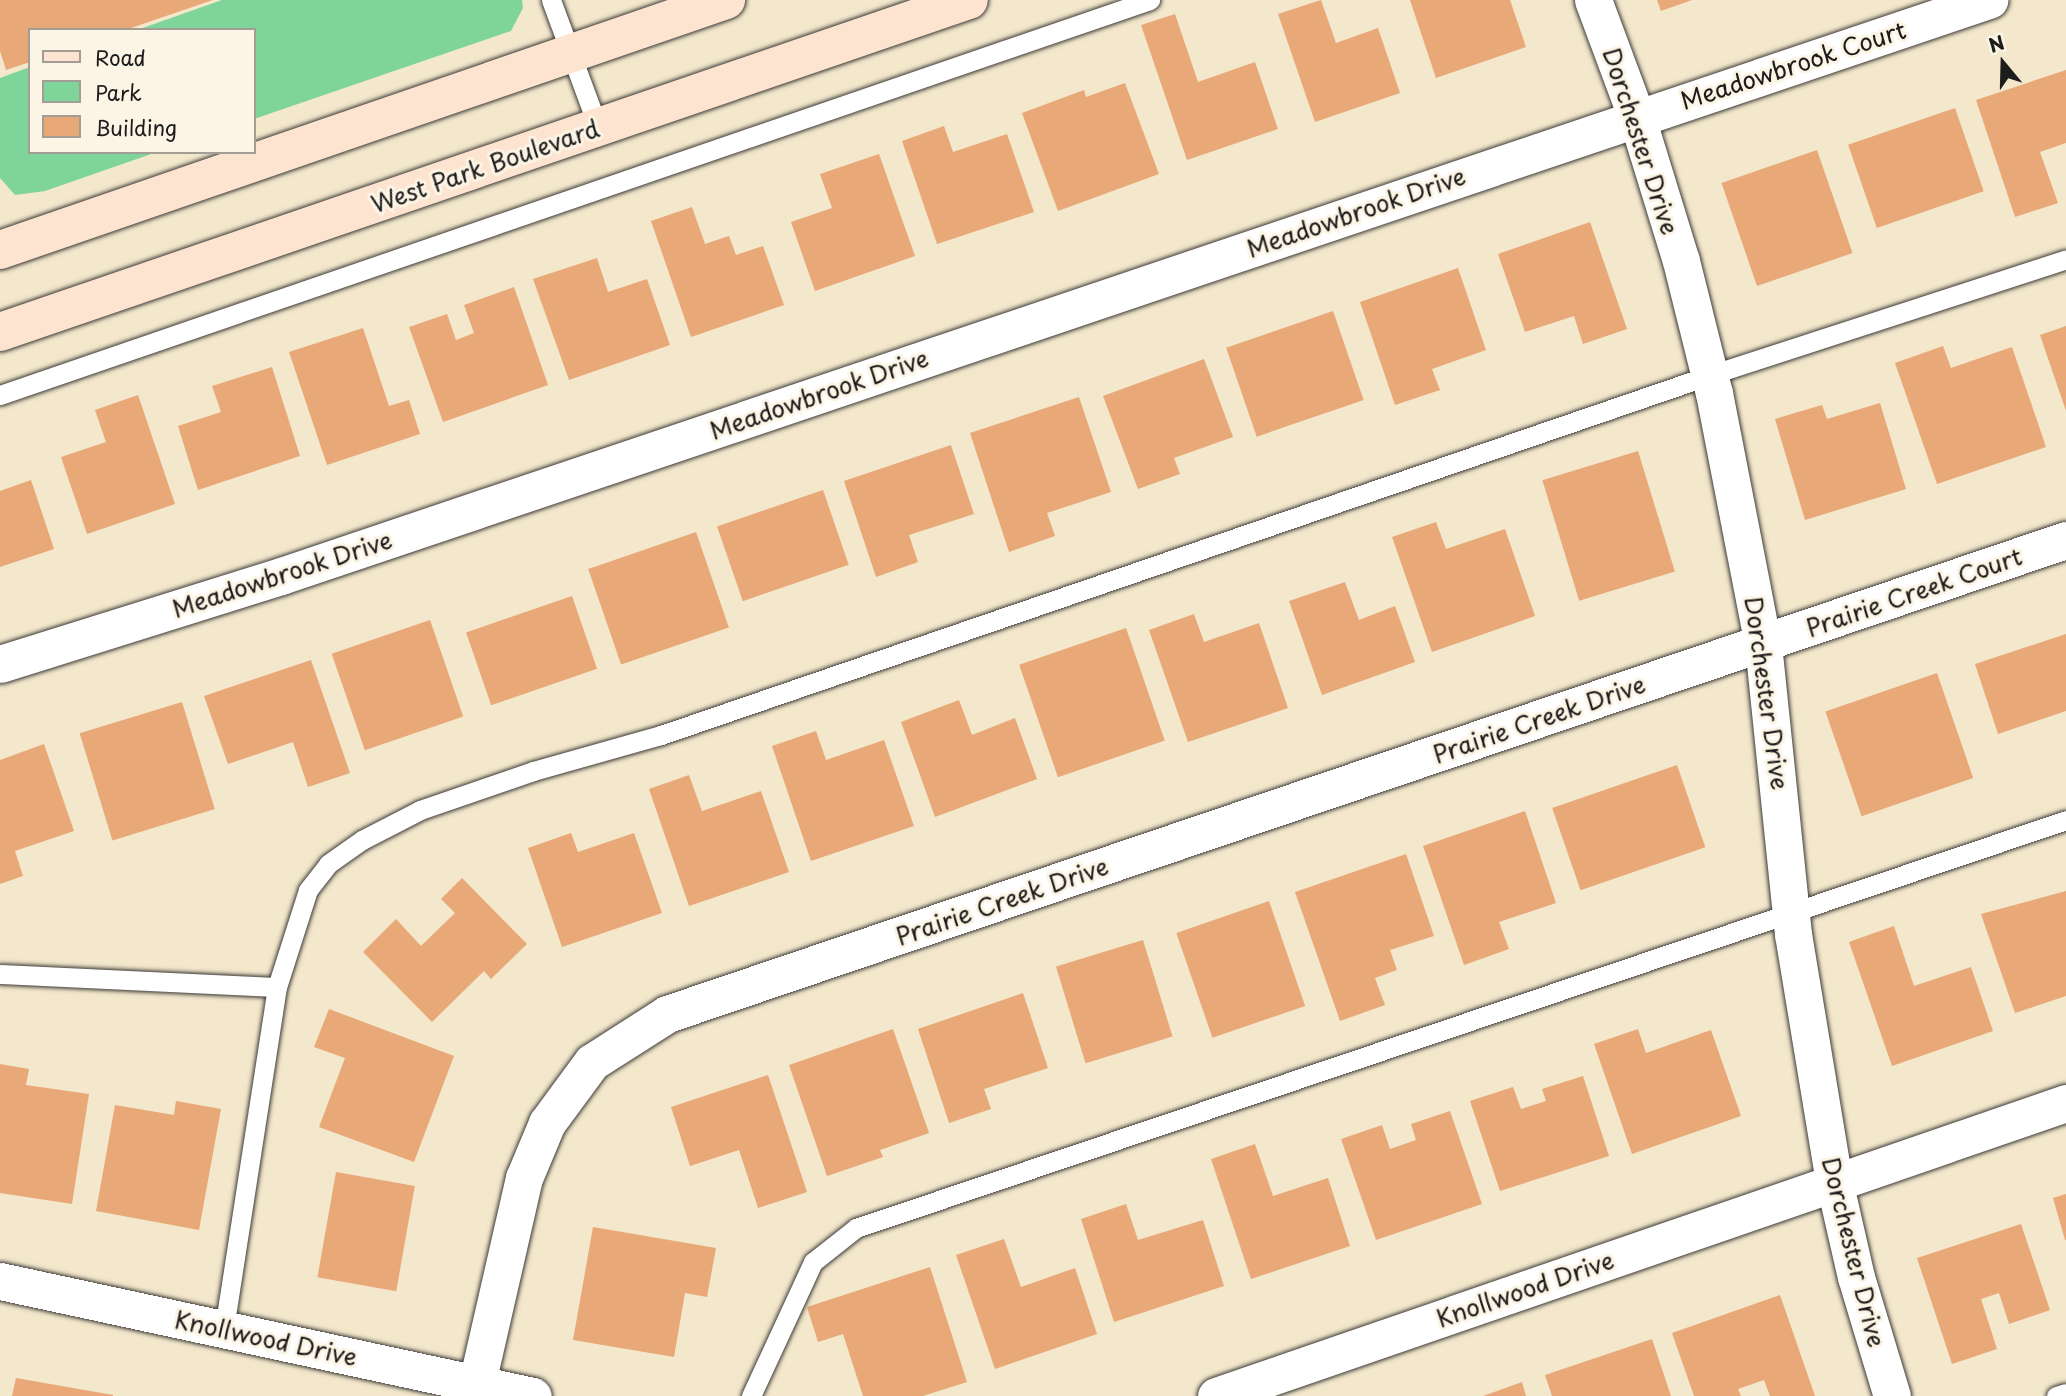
<!DOCTYPE html>
<html>
<head>
<meta charset="utf-8">
<style>
  body { margin:0 }
  #map { position:relative; width:2066px; height:1396px; overflow:hidden; background:#f3e7cc; font-family:"Playpen Sans",sans-serif }
  div>[style] { position:absolute }
  [style*='--x'] { left:calc(var(--x)*1px); top:calc(var(--y)*1px); width:calc(var(--w)*1px); rotate:calc(var(--a)*1deg) }
  .green>* { inset:0; background:#7fd599 }
  .building>* { inset:0; background:#e8a877; transform-origin:0 0 }
  .roads { filter:drop-shadow(0 0 2px #3c3a36) drop-shadow(0 0 2px #3c3a36) }
  .service>* { height:19px; margin:-9.5px; padding:0 9.5px; transform-origin:9.5px; border-radius:9.5px; background:#fff }
  .minor>* { height:37px; margin:-18.5px; padding:0 18.5px; transform-origin:18.5px; border-radius:18.5px; background:#fff }
  .secondary>* { height:38px; margin:-19px; padding:0 19px; transform-origin:19px; border-radius:19px; background:#fde4d1 }
  span { translate:-50% -50%; white-space:nowrap; text-align:center; line-height:1.15; -webkit-text-stroke:6px #fcf5e5; paint-order:stroke }
  .street-label { font-size:24px; color:#1c1c1c }
  .legend { position:absolute; left:28px; top:28px; width:228px; height:126px; box-sizing:border-box; background:#fcf5e5; border:2px solid #a29e95; margin:0; padding:9px 12px; list-style:none; font-size:21px; color:#1c1c1c }
  .legend li { display:flex; align-items:center; gap:14px; height:35px }
  .legend b { width:35px; border:2px solid #a29e95 }
  .north { position:absolute; left:1968px; top:28px; width:70px; height:70px; -webkit-text-stroke:5px #fcf5e5; paint-order:stroke; rotate:341deg; font-size:19px; font-weight:700; line-height:28px; text-align:center; color:#1c1c1c }
  .north::after { content:''; display:block; margin:auto; width:24px; height:32px; background:#1c1c1c; clip-path:polygon(50% 0,100% 100%,50% 72%,0 100%) }
</style>
</head>
<body>
<div id="map">
  <div class="green">
    <i style="clip-path:polygon(222px 0,522px 0,523px 8px,511px 31px,254px 119px,254px 30px,137px 30px)"></i>
    <i style="clip-path:polygon(30px 67px,30px 152px,157px 152px,45px 191px,15px 195px,0 178px,0 78px)"></i>
  </div>
  <div class="building">
    <i style="clip-path:polygon(0 0,213px 0,125px 30px,30px 30px,30px 62px,6px 70px,0 51px)"></i>
    <i style="clip-path:polygon(1321px 0,1336px 43px,1378px 28px,1400px 93px,1315px 122px,1278px 14px)"></i>
    <i style="clip-path:polygon(1410px 0,1510px 0,1526px 47px,1436px 78px)"></i>
    <i style="clip-path:polygon(1657px 0,1692px 0,1661px 11px)"></i>
    <i style="clip-path:polygon(1175px 14px,1198px 82px,1255px 62px,1278px 129px,1187px 160px,1141px 25px)"></i>
    <i style="clip-path:polygon(2066px 70px,2066px 143px,2040px 152px,2058px 203px,2015px 217px,1976px 100px)"></i>
    <i style="clip-path:polygon(1125px 83px,1159px 174px,1058px 211px,1022px 113px,1084px 90px,1086px 97px)"></i>
    <i style="left:1955px;top:108px;width:88px;height:113px;rotate:71deg"></i>
    <i style="clip-path:polygon(944px 126px,953px 152px,1007px 134px,1034px 212px,937px 244px,902px 141px)"></i>
    <i style="left:1817px;top:150px;width:109px;height:101px;rotate:71deg"></i>
    <i style="clip-path:polygon(879px 154px,915px 256px,815px 291px,791px 222px,832px 208px,820px 174px)"></i>
    <i style="clip-path:polygon(692px 207px,705px 244px,729px 236px,736px 255px,763px 246px,784px 305px,691px 337px,651px 221px)"></i>
    <i style="clip-path:polygon(1590px 222px,1627px 329px,1583px 344px,1574px 316px,1525px 332px,1498px 254px)"></i>
    <i style="clip-path:polygon(597px 258px,608px 292px,647px 279px,670px 345px,569px 380px,533px 279px)"></i>
    <i style="clip-path:polygon(1458px 268px,1486px 350px,1432px 369px,1440px 390px,1395px 405px,1360px 302px)"></i>
    <i style="clip-path:polygon(514px 287px,548px 385px,443px 422px,409px 327px,447px 314px,456px 340px,474px 333px,464px 305px)"></i>
    <i style="left:1333px;top:311px;width:94px;height:113px;rotate:71deg"></i>
    <i style="clip-path:polygon(2066px 326px,2066px 411px,2040px 335px)"></i>
    <i style="clip-path:polygon(363px 328px,389px 406px,409px 400px,420px 434px,327px 465px,289px 352px)"></i>
    <i style="clip-path:polygon(1943px 346px,1951px 368px,2012px 347px,2046px 447px,1937px 484px,1895px 363px)"></i>
    <i style="clip-path:polygon(1204px 359px,1233px 437px,1174px 458px,1180px 474px,1138px 489px,1103px 396px)"></i>
    <i style="clip-path:polygon(272px 367px,300px 456px,198px 490px,178px 426px,221px 412px,212px 386px)"></i>
    <i style="clip-path:polygon(138px 395px,175px 504px,87px 534px,61px 457px,106px 442px,95px 410px)"></i>
    <i style="clip-path:polygon(1079px 397px,1111px 492px,1047px 513px,1055px 536px,1009px 552px,970px 433px)"></i>
    <i style="clip-path:polygon(1880px 403px,1906px 489px,1805px 520px,1775px 419px,1822px 405px,1827px 419px)"></i>
    <i style="clip-path:polygon(951px 445px,974px 514px,909px 535px,918px 562px,876px 577px,844px 481px)"></i>
    <i style="left:1638px;top:451px;width:126px;height:100px;rotate:73deg"></i>
    <i style="clip-path:polygon(31px 480px,54px 549px,0 567px,0 491px)"></i>
    <i style="left:823px;top:490px;width:79px;height:112px;rotate:71deg"></i>
    <i style="clip-path:polygon(1436px 522px,1446px 549px,1505px 529px,1535px 616px,1432px 652px,1392px 537px)"></i>
    <i style="left:696px;top:532px;width:101px;height:114px;rotate:71deg"></i>
    <i style="clip-path:polygon(1345px 582px,1359px 620px,1395px 606px,1415px 662px,1322px 695px,1289px 601px)"></i>
    <i style="left:572px;top:596px;width:77px;height:112px;rotate:71deg"></i>
    <i style="clip-path:polygon(1194px 614px,1204px 642px,1259px 623px,1288px 708px,1188px 742px,1149px 630px)"></i>
    <i style="left:430px;top:620px;width:102px;height:104px;rotate:71deg"></i>
    <i style="left:1126px;top:628px;width:119px;height:113px;rotate:71deg"></i>
    <i style="clip-path:polygon(2066px 634px,2066px 711px,1998px 734px,1975px 664px)"></i>
    <i style="clip-path:polygon(311px 660px,350px 773px,308px 787px,293px 742px,228px 764px,204px 696px)"></i>
    <i style="left:1937px;top:673px;width:111px;height:118px;rotate:71deg"></i>
    <i style="clip-path:polygon(959px 700px,972px 735px,1015px 718px,1037px 779px,935px 817px,901px 722px)"></i>
    <i style="left:182px;top:702px;width:112px;height:107px;rotate:73deg"></i>
    <i style="clip-path:polygon(816px 731px,826px 760px,884px 740px,914px 826px,811px 861px,772px 746px)"></i>
    <i style="clip-path:polygon(44px 744px,74px 831px,15px 851px,23px 876px,0 884px,0 760px)"></i>
    <i style="left:1677px;top:765px;width:87px;height:132px;rotate:71deg"></i>
    <i style="clip-path:polygon(689px 775px,702px 811px,761px 791px,789px 872px,689px 906px,649px 789px)"></i>
    <i style="clip-path:polygon(1525px 811px,1556px 903px,1499px 922px,1509px 949px,1464px 965px,1423px 846px)"></i>
    <i style="clip-path:polygon(571px 833px,578px 852px,634px 833px,662px 913px,562px 947px,528px 848px)"></i>
    <i style="clip-path:polygon(1406px 854px,1434px 936px,1390px 950px,1397px 970px,1375px 978px,1385px 1005px,1340px 1021px,1295px 892px)"></i>
    <i style="clip-path:polygon(462px 878px,527px 944px,491px 979px,484px 971px,432px 1022px,363px 952px,396px 919px,421px 946px,455px 913px,441px 899px)"></i>
    <i style="clip-path:polygon(2066px 891px,2066px 996px,2015px 1013px,1981px 914px)"></i>
    <i style="left:1269px;top:901px;width:111px;height:98px;rotate:71deg"></i>
    <i style="clip-path:polygon(1894px 926px,1914px 986px,1971px 967px,1993px 1031px,1892px 1066px,1849px 942px)"></i>
    <i style="left:1143px;top:940px;width:101px;height:91px;rotate:73deg"></i>
    <i style="clip-path:polygon(1023px 993px,1048px 1068px,984px 1089px,991px 1109px,949px 1123px,918px 1029px)"></i>
    <i style="clip-path:polygon(329px 1009px,454px 1056px,414px 1162px,319px 1127px,345px 1058px,314px 1047px)"></i>
    <i style="clip-path:polygon(893px 1029px,929px 1133px,880px 1150px,883px 1157px,827px 1176px,789px 1065px)"></i>
    <i style="clip-path:polygon(1638px 1029px,1646px 1053px,1711px 1030px,1741px 1116px,1632px 1154px,1594px 1044px)"></i>
    <i style="clip-path:polygon(0 1064px,29px 1069px,26px 1085px,89px 1094px,72px 1204px,0 1193px)"></i>
    <i style="clip-path:polygon(768px 1075px,807px 1192px,758px 1208px,739px 1150px,690px 1166px,671px 1107px)"></i>
    <i style="clip-path:polygon(1583px 1076px,1609px 1156px,1500px 1191px,1470px 1101px,1513px 1087px,1521px 1109px,1546px 1101px,1542px 1089px)"></i>
    <i style="clip-path:polygon(176px 1101px,221px 1109px,199px 1230px,96px 1211px,115px 1105px,174px 1115px)"></i>
    <i style="clip-path:polygon(1450px 1111px,1482px 1204px,1376px 1240px,1341px 1139px,1382px 1125px,1390px 1149px,1416px 1140px,1411px 1124px)"></i>
    <i style="clip-path:polygon(1255px 1144px,1273px 1196px,1328px 1178px,1350px 1246px,1251px 1279px,1211px 1159px)"></i>
    <i style="left:336px;top:1172px;width:80px;height:107px;rotate:10deg"></i>
    <i style="clip-path:polygon(2066px 1194px,2066px 1240px,2065px 1240px,2053px 1198px)"></i>
    <i style="clip-path:polygon(1126px 1204px,1138px 1240px,1203px 1220px,1224px 1286px,1114px 1322px,1081px 1219px)"></i>
    <i style="clip-path:polygon(2021px 1224px,2050px 1310px,2009px 1324px,1999px 1293px,1981px 1299px,1997px 1349px,1952px 1364px,1917px 1258px)"></i>
    <i style="clip-path:polygon(593px 1227px,716px 1248px,707px 1297px,685px 1293px,674px 1357px,573px 1340px)"></i>
    <i style="clip-path:polygon(1004px 1239px,1021px 1287px,1075px 1268px,1097px 1334px,995px 1369px,956px 1255px)"></i>
    <i style="clip-path:polygon(930px 1267px,967px 1382px,923px 1396px,863px 1396px,843px 1334px,818px 1342px,807px 1307px)"></i>
    <i style="clip-path:polygon(1780px 1295px,1815px 1396px,1770px 1396px,1764px 1380px,1738px 1389px,1741px 1396px,1694px 1396px,1672px 1333px)"></i>
    <i style="clip-path:polygon(1652px 1339px,1671px 1396px,1552px 1396px,1545px 1375px)"></i>
    <i style="clip-path:polygon(16px 1378px,113px 1395px,113px 1396px,12px 1396px)"></i>
    <i style="clip-path:polygon(1522px 1382px,1526px 1396px,1483px 1396px)"></i>
  </div>
  <div class="roads">
    <div class="service">
      <i style="--x:551;--y:0;--w:135;--a:69.7"></i>
      <i style="--x:0;--y:395;--w:1216;--a:-18.96"></i>
      <i style="--x:0;--y:974;--w:277;--a:2.7"></i>
      <i style="--x:224;--y:1329;--w:346;--a:-81.2"></i>
      <i style="--x:277;--y:987;--w:102;--a:-72.3"></i>
      <i style="--x:308;--y:890;--w:33;--a:-52"></i>
      <i style="--x:328;--y:864;--w:42;--a:-35.2"></i>
      <i style="--x:362;--y:840;--w:65;--a:-27.3"></i>
      <i style="--x:420;--y:810;--w:120;--a:-19"></i>
      <i style="--x:533;--y:771;--w:133;--a:-15.7"></i>
      <i style="--x:661;--y:735;--w:1109;--a:-18.94"></i>
      <i style="--x:1710;--y:375;--w:374;--a:-18"></i>
      <i style="--x:751;--y:1396;--w:148;--a:-65.2"></i>
      <i style="--x:813;--y:1262;--w:55;--a:-38.3"></i>
      <i style="--x:856;--y:1228;--w:1277;--a:-18.63"></i>
      <i style="--x:2056;--y:1396;--w:10;--a:-17"></i>
    </div>
    <div class="minor">
      <i style="--x:1593;--y:0;--w:126;--a:69.6"></i>
      <i style="--x:1637;--y:118;--w:150;--a:72.9"></i>
      <i style="--x:1681;--y:261;--w:136;--a:76"></i>
      <i style="--x:1714;--y:393;--w:256;--a:79"></i>
      <i style="--x:1763;--y:644;--w:292;--a:84.1"></i>
      <i style="--x:1793;--y:934;--w:250;--a:80.6"></i>
      <i style="--x:1834;--y:1181;--w:98;--a:77.1"></i>
      <i style="--x:1856;--y:1277;--w:124;--a:73.2"></i>
      <i style="--x:0;--y:664;--w:294;--a:-17.4"></i>
      <i style="--x:281;--y:576;--w:1803;--a:-18.64"></i>
      <i style="--x:0;--y:1281;--w:545;--a:12.18"></i>
      <i style="--x:474;--y:1396;--w:224;--a:-77.1"></i>
      <i style="--x:524;--y:1178;--w:60;--a:-67.3"></i>
      <i style="--x:547;--y:1123;--w:76;--a:-53.6"></i>
      <i style="--x:592;--y:1062;--w:89;--a:-32.6"></i>
      <i style="--x:667;--y:1014;--w:1477;--a:-18.72"></i>
      <i style="--x:1216;--y:1396;--w:899;--a:-19.02"></i>
    </div>
    <div class="secondary">
      <i style="--x:0;--y:250;--w:768;--a:-19"></i>
      <i style="--x:0;--y:332;--w:1024;--a:-18.91"></i>
    </div>
  </div>
  <div class="street-label">
    <span style="left:1793px;top:65px;rotate:-18deg">Meadowbrook Court</span>
    <span style="left:1641px;top:141px;rotate:72deg">Dorchester Drive</span>
    <span style="left:485px;top:166px;rotate:-19deg">West Park Boulevard</span>
    <span style="left:1356px;top:212px;rotate:-19deg">Meadowbrook Drive</span>
    <span style="left:819px;top:394px;rotate:-19deg">Meadowbrook Drive</span>
    <span style="left:282px;top:574px;rotate:-18deg">Meadowbrook Drive</span>
    <span style="left:1914px;top:592px;rotate:-19deg">Prairie Creek Court</span>
    <span style="left:1767px;top:693px;rotate:82deg">Dorchester Drive</span>
    <span style="left:1539px;top:719px;rotate:-19deg">Prairie Creek Drive</span>
    <span style="left:1002px;top:901px;rotate:-19deg">Prairie Creek Drive</span>
    <span style="left:1854px;top:1252px;rotate:76deg">Dorchester Drive</span>
    <span style="left:1525px;top:1289px;rotate:-19deg">Knollwood Drive</span>
    <span style="left:266px;top:1338px;rotate:12deg">Knollwood Drive</span>
  </div>
  <ul class="legend">
  <li><b style="height:9px;background:#fde4d1"></b>Road</li>
  <li><b style="height:19px;background:#7fd599"></b>Park</li>
  <li><b style="height:19px;background:#e8a877"></b>Building</li>
  </ul>
  <div class="north">N</div>
</div>
</body>
</html>
